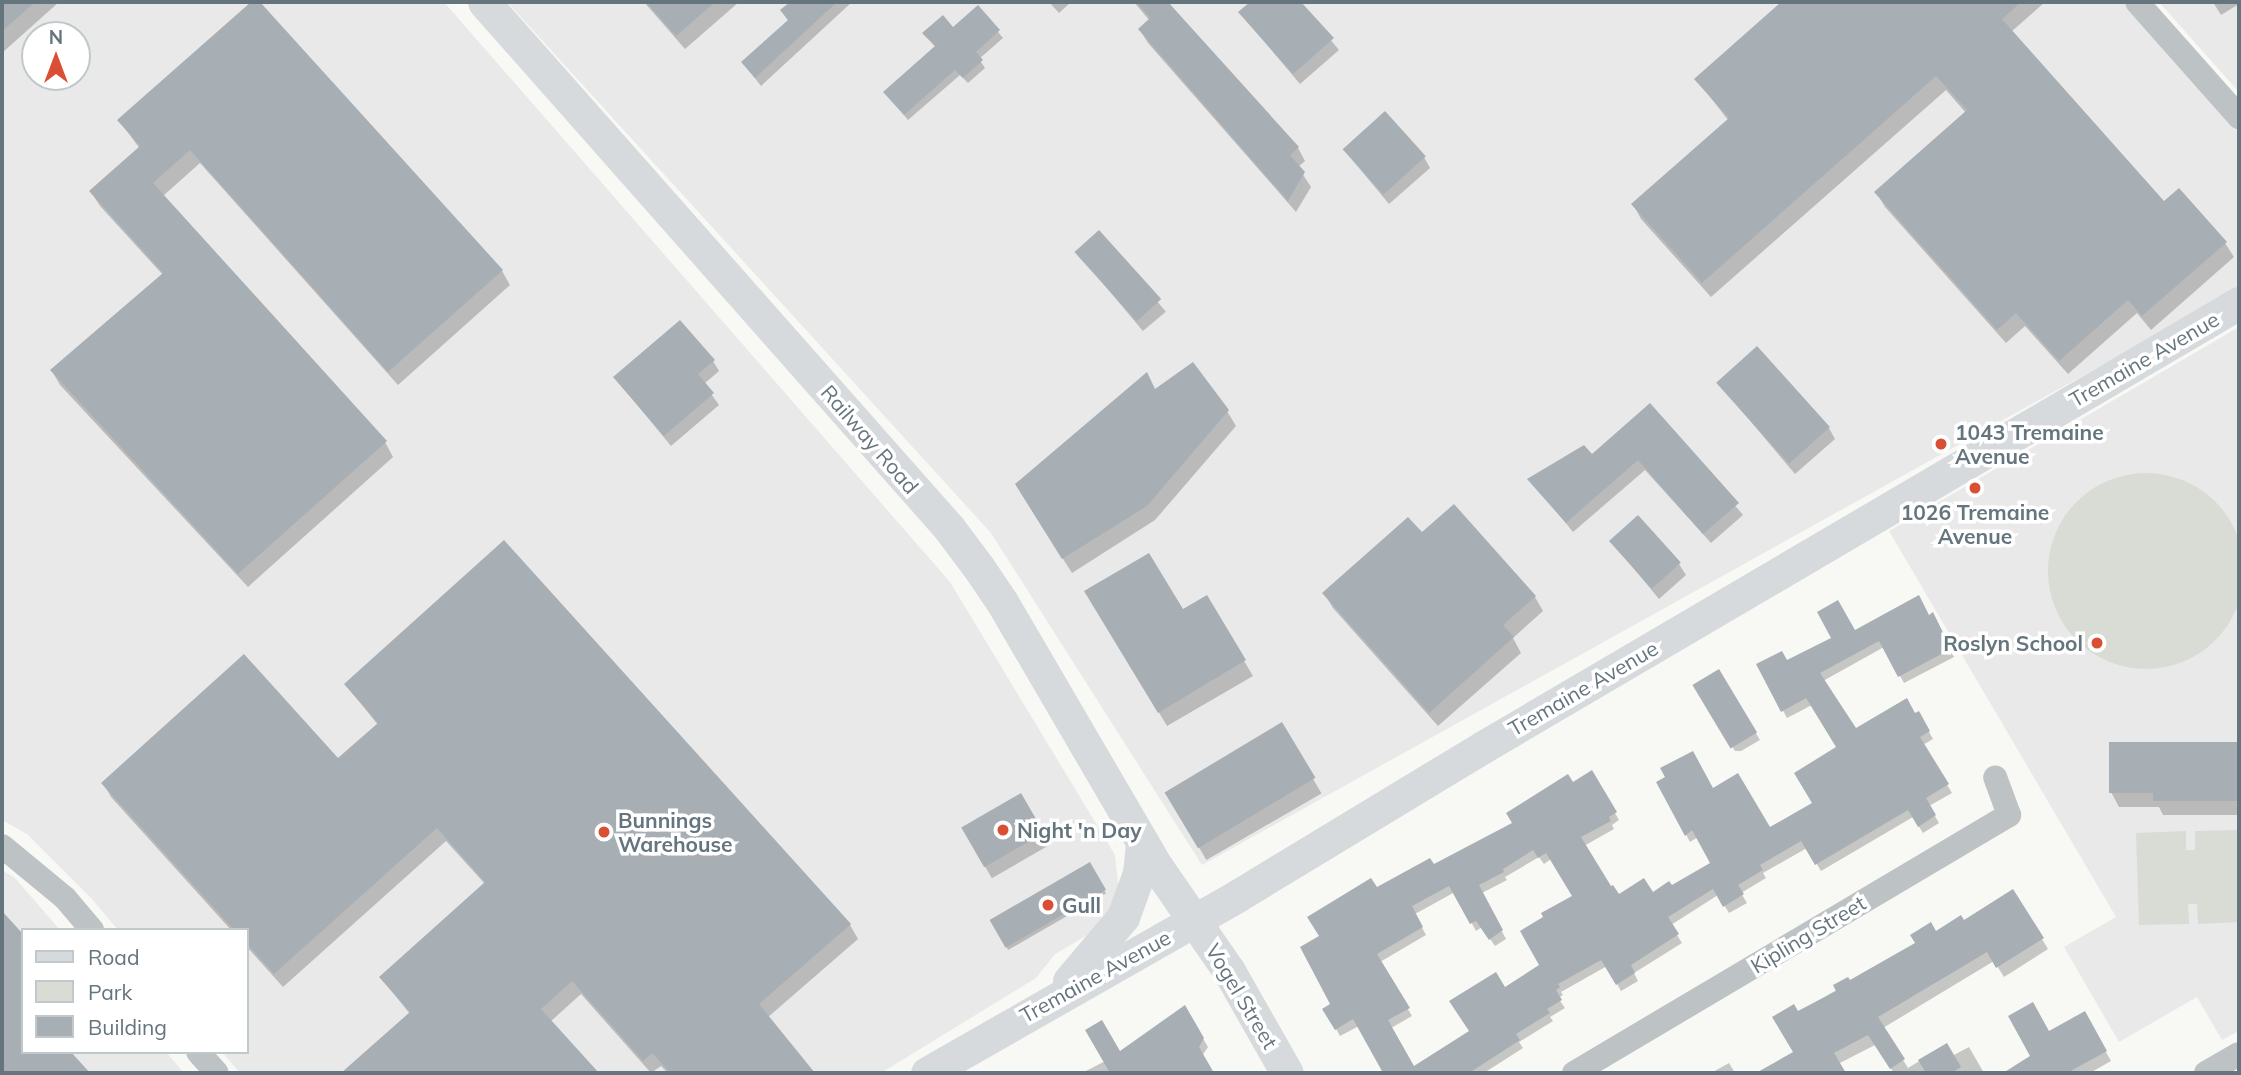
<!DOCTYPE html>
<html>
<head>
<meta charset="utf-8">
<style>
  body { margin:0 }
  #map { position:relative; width:2241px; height:1075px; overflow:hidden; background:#f8f8f5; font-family:Mulish,sans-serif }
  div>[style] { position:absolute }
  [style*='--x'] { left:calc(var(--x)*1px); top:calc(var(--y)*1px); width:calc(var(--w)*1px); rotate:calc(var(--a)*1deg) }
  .built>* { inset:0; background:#e9e9e9 }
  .green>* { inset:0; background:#d8dcd5 }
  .round { border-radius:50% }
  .shadow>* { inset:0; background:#0003; transform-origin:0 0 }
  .building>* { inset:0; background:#a7afb4; transform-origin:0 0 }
  .minor>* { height:24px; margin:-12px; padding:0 12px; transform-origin:12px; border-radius:12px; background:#bdc2c5 }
  .secondary>* { height:33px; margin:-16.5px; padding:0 16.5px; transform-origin:16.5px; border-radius:16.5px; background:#d6dadd }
  .dots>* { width:19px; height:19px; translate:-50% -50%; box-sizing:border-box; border:4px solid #fff; border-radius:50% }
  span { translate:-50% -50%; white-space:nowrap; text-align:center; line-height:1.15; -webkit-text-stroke:7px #fff; paint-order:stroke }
  .street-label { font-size:21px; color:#65757e }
  .poi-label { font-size:21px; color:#65757e; font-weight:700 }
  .left { translate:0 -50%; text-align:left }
  .right { translate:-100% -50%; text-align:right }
  .frame { position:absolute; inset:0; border:4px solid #65757e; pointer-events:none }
  .legend { position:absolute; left:21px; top:928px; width:228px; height:126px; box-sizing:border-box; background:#fff; border:2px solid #c1c8cb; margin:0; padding:9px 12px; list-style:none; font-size:21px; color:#65757e }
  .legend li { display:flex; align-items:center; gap:14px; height:35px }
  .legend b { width:35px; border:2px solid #c1c8cb }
  .north { position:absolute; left:21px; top:21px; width:70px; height:70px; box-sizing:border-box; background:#fff; border:2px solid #c1c8cb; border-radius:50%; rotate:0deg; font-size:19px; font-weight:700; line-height:28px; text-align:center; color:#65757e }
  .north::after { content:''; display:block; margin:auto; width:24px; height:32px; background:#d94f34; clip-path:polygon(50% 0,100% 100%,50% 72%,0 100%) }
</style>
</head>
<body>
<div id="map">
  <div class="built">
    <i style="clip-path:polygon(evenodd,2px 2px,444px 2px,950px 582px,1115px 855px,1119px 893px,1098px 929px,1055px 954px,1036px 978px,881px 1073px,240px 1073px,222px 1052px,247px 1052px,247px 930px,118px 930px,91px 898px,27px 834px,2px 820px,2px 2px,35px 35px,77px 35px,77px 77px,35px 77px,35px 35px)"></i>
    <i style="clip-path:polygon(507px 2px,2122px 2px,2239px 130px,2239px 289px,1202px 865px,991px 533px)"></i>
    <i style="clip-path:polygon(2159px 2px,2239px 2px,2239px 92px)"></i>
    <i style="clip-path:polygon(2239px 327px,2239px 1031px,2222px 1040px,2197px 997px,2119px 1042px,2064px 947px,2116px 917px,1889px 531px)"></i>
    <i style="clip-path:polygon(2px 870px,15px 878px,60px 930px,23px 930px,23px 1052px,166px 1052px,184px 1073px,2px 1073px)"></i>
  </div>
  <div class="green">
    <i class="round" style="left:2048px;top:473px;width:196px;height:196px"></i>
    <i style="clip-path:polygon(2239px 830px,2239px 922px,2198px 924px,2197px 904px,2188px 904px,2189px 924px,2139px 925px,2136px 833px,2186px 831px,2186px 850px,2195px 850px,2195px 831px)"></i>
  </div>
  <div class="shadow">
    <i style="clip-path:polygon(2px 2px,59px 2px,2px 53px)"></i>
    <i style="clip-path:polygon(254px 2px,257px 2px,502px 271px,510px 285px,398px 385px,200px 163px,163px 196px,385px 442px,393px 457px,248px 587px,60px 385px,52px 371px,163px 275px,100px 206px,91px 192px,140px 149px,119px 120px)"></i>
    <i style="clip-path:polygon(644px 2px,739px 2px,685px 49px)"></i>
    <i style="clip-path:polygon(792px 2px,852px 2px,761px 86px,743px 63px,789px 22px,782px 11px)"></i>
    <i style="clip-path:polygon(1049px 2px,1071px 2px,1059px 13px)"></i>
    <i style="clip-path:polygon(1134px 2px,1167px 2px,1298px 148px,1305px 161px,1298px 167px,1311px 187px,1296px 212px,1148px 43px,1140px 30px,1150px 21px)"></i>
    <i style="clip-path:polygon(1253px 2px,1299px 2px,1339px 50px,1300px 84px,1240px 13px)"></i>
    <i style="clip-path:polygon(1784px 2px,2045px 2px,2011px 32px,2164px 204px,2225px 243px,2234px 257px,2151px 330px,2137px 313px,2068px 374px,2025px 326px,2006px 343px,1885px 207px,1876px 192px,1966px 113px,1946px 90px,1711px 297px,1641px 219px,1633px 204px,1728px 120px,1696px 79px)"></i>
    <i style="clip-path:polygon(2213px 2px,2239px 2px,2239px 4px,2221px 15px)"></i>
    <i style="clip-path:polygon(977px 7px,1003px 38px,979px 59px,985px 68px,968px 83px,960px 75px,908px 120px,885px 92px,936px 48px,925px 33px,953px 29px)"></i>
    <i style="clip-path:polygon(1344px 150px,1424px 157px,1430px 168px,1389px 204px)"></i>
    <i style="left:1099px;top:232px;width:104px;height:30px;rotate:50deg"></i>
    <i style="clip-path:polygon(713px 361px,719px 371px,704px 384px,719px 405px,671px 446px,615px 378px)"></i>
    <i style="clip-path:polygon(1718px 383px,1829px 428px,1835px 439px,1795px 474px)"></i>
    <i style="clip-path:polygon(1156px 391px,1227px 411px,1236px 426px,1155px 520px,1072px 573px,1025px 499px)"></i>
    <i style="clip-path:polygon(1650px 405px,1743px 515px,1711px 543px,1645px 470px,1573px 532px,1530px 479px,1591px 457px)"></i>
    <i style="clip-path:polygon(1422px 535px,1535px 597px,1543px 611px,1513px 638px,1521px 653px,1438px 726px,1333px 608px,1324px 593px)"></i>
    <i style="clip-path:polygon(1611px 541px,1679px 564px,1686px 575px,1659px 599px)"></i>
    <i style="clip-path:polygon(504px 543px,850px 925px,858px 939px,767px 1018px,812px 1073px,668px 1073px,661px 1066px,651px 1073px,581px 994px,550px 1022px,597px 1073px,344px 1073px,410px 1014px,381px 978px,485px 884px,446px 841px,283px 987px,247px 947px,247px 930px,231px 930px,111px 797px,103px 783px,338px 761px,378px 725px,346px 685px)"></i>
    <i style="clip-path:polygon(1087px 591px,1182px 611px,1206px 597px,1253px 676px,1167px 726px)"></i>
    <i style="clip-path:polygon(evenodd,1929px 617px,1937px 622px,1954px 657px,1904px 683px,1884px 647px,1823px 681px,1855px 731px,1919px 714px,1933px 739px,1923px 745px,1952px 793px,1929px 806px,1939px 823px,1923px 833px,1913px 817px,1821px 871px,1807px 848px,1763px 873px,1766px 878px,1741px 893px,1747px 903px,1729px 913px,1718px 895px,1671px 925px,1682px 943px,1634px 973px,1638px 981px,1621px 991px,1607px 966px,1561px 992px,1563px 995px,1558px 998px,1565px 1008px,1550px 1017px,1553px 1021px,1519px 1042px,1523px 1048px,1484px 1073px,1385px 1073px,1359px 1026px,1340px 1036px,1325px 1009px,1333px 1005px,1321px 937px,1376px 890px,1433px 866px,1514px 824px,1592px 773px,1619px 820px,1612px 825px,1614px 829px,1584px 846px,1618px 897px,1653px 894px,1671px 887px,1713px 864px,1698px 837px,1690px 842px,1658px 782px,1712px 791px,1770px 830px,1814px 803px,1839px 748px,1812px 705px,1787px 718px,1759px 665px,1787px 662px,1855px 633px,1929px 617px,1539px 857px,1544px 864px,1551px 859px,1574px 897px,1541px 966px,1504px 989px,1471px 1032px,1413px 1068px,1391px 1028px,1412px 1016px,1380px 962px,1426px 935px,1415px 914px,1455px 892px,1476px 931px,1482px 927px,1495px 946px,1506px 939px,1482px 893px,1507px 880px,1505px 877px,1539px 857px)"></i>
    <i style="clip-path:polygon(1718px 671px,1760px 740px,1741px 751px,1735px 751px,1695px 685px)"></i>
    <i style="left:1282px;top:725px;width:79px;height:133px;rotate:60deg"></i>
    <i style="clip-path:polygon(2111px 743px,2239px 744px,2239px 815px,2163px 815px,2159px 807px,2119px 807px,2111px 792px)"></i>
    <i style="left:1020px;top:795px;width:58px;height:66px;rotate:60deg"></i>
    <i style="left:1089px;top:864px;width:34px;height:113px;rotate:60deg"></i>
    <i style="clip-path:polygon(2px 913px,23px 936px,23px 1052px,69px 1052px,88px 1073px,2px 1073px)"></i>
    <i style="clip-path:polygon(1964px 923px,2042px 939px,2048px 949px,2004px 977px,1994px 961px,1883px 1028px,1908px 1068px,1946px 1045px,1952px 1056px,1969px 1047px,1984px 1073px,1894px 1073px,1875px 1045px,1838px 1064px,1843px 1073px,1759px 1073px,1795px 1052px,1797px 1013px,1935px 933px)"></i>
    <i style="clip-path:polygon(1185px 1008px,1208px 1047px,1202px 1056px,1212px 1073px,1082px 1073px,1119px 1054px)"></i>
    <i style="clip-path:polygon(2084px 1013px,2111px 1061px,2090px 1073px,2006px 1073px,2032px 1057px,2049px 1033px)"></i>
    <i style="clip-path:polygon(1729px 1063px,1735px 1073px,1711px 1073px)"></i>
  </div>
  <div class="building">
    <i style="clip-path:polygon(2px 2px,35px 2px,2px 31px)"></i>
    <i style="clip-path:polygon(251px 2px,260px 2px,503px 270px,388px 372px,190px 150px,153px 183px,387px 441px,238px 574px,50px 370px,163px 273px,89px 191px,140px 146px,117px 120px)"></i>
    <i style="clip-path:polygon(646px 2px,715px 2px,676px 36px)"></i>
    <i style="clip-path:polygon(790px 2px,837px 2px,755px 78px,741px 62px,788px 20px,780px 10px)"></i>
    <i style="clip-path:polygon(1136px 2px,1168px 2px,1299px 147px,1290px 155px,1305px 172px,1288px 201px,1138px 29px,1150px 18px)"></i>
    <i style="clip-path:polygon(1250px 2px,1301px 2px,1334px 38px,1293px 74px,1238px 12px)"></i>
    <i style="clip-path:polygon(1781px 2px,2021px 2px,2002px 19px,2164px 201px,2179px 188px,2227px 242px,2142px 316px,2128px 300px,2059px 361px,2016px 313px,1997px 330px,1874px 192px,1967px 110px,1936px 76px,1702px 283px,1631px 204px,1729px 118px,1694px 79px)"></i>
    <i style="clip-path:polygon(978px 5px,1000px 30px,976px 52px,983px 60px,963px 78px,955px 70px,904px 115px,883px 92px,935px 46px,922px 33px,943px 15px,953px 27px)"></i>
    <i style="left:1385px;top:111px;width:61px;height:57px;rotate:48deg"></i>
    <i style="left:1099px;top:230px;width:93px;height:33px;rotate:48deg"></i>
    <i style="clip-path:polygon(680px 320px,715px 360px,698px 374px,714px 393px,664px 436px,613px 377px)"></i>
    <i style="left:1757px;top:346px;width:109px;height:55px;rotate:48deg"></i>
    <i style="clip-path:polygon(1193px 362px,1229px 410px,1147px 506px,1062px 559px,1015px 484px,1147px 372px,1155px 389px)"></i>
    <i style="clip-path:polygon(1650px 403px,1739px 503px,1703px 534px,1638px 460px,1566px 523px,1527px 479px,1584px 445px,1592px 454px)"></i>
    <i style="clip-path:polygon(1454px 504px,1536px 596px,1503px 625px,1514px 637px,1429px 713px,1322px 593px,1408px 517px,1422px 532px)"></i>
    <i style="left:1638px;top:515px;width:64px;height:39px;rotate:48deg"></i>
    <i style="clip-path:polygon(504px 540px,851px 924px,759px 1004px,815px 1073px,671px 1073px,652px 1053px,643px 1061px,572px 981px,541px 1009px,599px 1073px,341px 1073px,410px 1012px,379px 977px,485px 882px,437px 828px,274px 974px,247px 944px,247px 930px,234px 930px,101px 783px,244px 654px,338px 758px,378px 723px,344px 684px)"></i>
    <i style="clip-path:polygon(1149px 553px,1183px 609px,1207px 595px,1246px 660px,1158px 713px,1084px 591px)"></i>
    <i style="clip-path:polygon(evenodd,1919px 595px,1929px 615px,1933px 612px,1951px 649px,1898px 677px,1879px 641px,1820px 673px,1856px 728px,1907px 698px,1915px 713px,1919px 711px,1930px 731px,1920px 737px,1949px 784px,1926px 798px,1936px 815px,1918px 827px,1908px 810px,1815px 865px,1801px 841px,1760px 865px,1763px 870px,1738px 885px,1744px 894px,1723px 907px,1713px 889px,1668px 917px,1679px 934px,1631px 965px,1635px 973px,1616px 985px,1601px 960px,1558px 984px,1560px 987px,1556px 990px,1562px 1000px,1547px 1009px,1550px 1013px,1516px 1034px,1520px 1040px,1469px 1073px,1383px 1073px,1353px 1019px,1335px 1030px,1322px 1009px,1330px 1004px,1300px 947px,1319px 936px,1307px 917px,1371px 878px,1377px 887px,1430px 858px,1434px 864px,1512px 823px,1506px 813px,1568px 774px,1573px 782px,1592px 770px,1617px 812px,1609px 817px,1611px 821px,1581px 837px,1611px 886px,1613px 885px,1619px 894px,1644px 878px,1653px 892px,1669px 881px,1672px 885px,1710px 863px,1692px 830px,1685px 836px,1656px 782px,1665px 777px,1660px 768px,1693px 751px,1713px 788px,1738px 773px,1770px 827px,1812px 803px,1794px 773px,1836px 747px,1806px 698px,1781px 712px,1756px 664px,1782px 651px,1787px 660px,1831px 638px,1817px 612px,1838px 600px,1855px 630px,1919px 595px,1533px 850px,1538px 858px,1546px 853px,1572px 896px,1541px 913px,1543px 917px,1520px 931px,1539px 965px,1505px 987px,1496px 972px,1449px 1001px,1469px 1031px,1414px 1066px,1388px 1020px,1410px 1008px,1377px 954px,1423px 927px,1412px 906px,1449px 886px,1470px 924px,1476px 921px,1489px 940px,1503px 930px,1479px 885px,1504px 872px,1503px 869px,1533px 850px)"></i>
    <i style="left:1719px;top:669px;width:74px;height:31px;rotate:59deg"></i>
    <i style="left:1282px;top:722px;width:65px;height:137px;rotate:59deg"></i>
    <i style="clip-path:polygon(2109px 742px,2239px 742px,2239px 801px,2153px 801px,2153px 793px,2109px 793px)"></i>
    <i style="left:1021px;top:793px;width:46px;height:69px;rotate:60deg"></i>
    <i style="left:1090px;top:862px;width:32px;height:116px;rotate:60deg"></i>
    <i style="clip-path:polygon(2013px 889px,2044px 938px,1996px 968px,1987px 952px,1878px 1017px,1905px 1059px,1890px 1069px,1868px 1035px,1834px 1053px,1846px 1073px,1756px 1073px,1793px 1052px,1772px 1017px,1794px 1004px,1798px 1011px,1836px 991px,1833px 985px,1848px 977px,1850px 980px,1915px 943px,1910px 935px,1931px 922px,1936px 931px,1961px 915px,1964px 920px)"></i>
    <i style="clip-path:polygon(2px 911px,23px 934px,23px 1052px,71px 1052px,90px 1073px,2px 1073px)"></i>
    <i style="clip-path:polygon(2033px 1002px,2049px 1031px,2085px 1011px,2107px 1051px,2067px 1073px,2003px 1073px,2030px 1056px,2008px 1016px)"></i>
    <i style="clip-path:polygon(1185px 1005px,1204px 1038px,1199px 1047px,1214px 1073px,1110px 1073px,1085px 1030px,1102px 1020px,1120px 1051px)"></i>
    <i style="clip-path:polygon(1947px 1043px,1961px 1067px,1951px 1073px,1926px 1073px,1918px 1060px)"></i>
  </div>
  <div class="minor">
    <i style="--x:2137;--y:2;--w:154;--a:48.4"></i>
    <i style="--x:2;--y:846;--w:82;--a:39.5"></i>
    <i style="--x:65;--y:898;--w:42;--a:49.8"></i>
    <i style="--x:198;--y:1052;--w:28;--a:48"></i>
    <i style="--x:1574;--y:1073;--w:506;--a:-30.67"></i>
    <i style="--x:2009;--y:815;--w:40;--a:-110.2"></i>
    <i style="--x:2206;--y:1073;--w:38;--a:-30"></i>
  </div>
  <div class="secondary">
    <i style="--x:484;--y:2;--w:702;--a:48.52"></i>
    <i style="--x:949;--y:528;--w:50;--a:53.1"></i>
    <i style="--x:979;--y:568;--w:41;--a:55.9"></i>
    <i style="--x:1002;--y:602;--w:307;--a:59.7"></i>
    <i style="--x:1157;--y:867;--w:126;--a:55.3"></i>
    <i style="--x:1229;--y:971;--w:117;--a:60.4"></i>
    <i style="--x:1069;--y:981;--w:84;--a:-49.8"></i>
    <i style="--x:1123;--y:917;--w:47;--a:-70"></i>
    <i style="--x:1139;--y:873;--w:31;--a:-84"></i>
    <i style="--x:927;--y:1073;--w:357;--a:-29.7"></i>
    <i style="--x:1237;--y:896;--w:288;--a:-31.2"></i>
    <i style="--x:1483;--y:747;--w:877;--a:-30.43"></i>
  </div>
  <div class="dots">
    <i style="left:1941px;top:444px;background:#d94f34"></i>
    <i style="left:1975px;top:488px;background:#d94f34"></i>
    <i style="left:2097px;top:643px;background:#d94f34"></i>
    <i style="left:1003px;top:830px;background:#d94f34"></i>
    <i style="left:604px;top:832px;background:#d94f34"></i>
    <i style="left:1048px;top:905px;background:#d94f34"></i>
  </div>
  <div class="street-label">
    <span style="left:2144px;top:359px;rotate:-30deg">Tremaine Avenue</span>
    <span style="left:870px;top:439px;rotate:49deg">Railway Road</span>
    <span style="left:1583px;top:688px;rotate:-30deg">Tremaine Avenue</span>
    <span style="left:1808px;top:934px;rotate:-31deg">Kipling Street</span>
    <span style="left:1095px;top:976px;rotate:-29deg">Tremaine Avenue</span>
    <span style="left:1242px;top:996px;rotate:59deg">Vogel Street</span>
  </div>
  <div class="poi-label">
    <span class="left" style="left:1955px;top:444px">1043 Tremaine<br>Avenue</span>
    <span style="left:1975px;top:524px">1026 Tremaine<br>Avenue</span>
    <span class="right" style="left:2083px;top:643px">Roslyn School</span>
    <span class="left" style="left:618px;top:832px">Bunnings<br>Warehouse</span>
    <span class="left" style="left:1017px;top:830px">Night 'n Day</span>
    <span class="left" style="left:1062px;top:905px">Gull</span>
  </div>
  <div class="frame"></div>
  <ul class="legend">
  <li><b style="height:9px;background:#d6dadd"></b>Road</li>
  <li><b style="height:19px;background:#d8dcd5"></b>Park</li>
  <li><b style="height:19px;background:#a7afb4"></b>Building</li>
  </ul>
  <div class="north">N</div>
</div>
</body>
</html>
